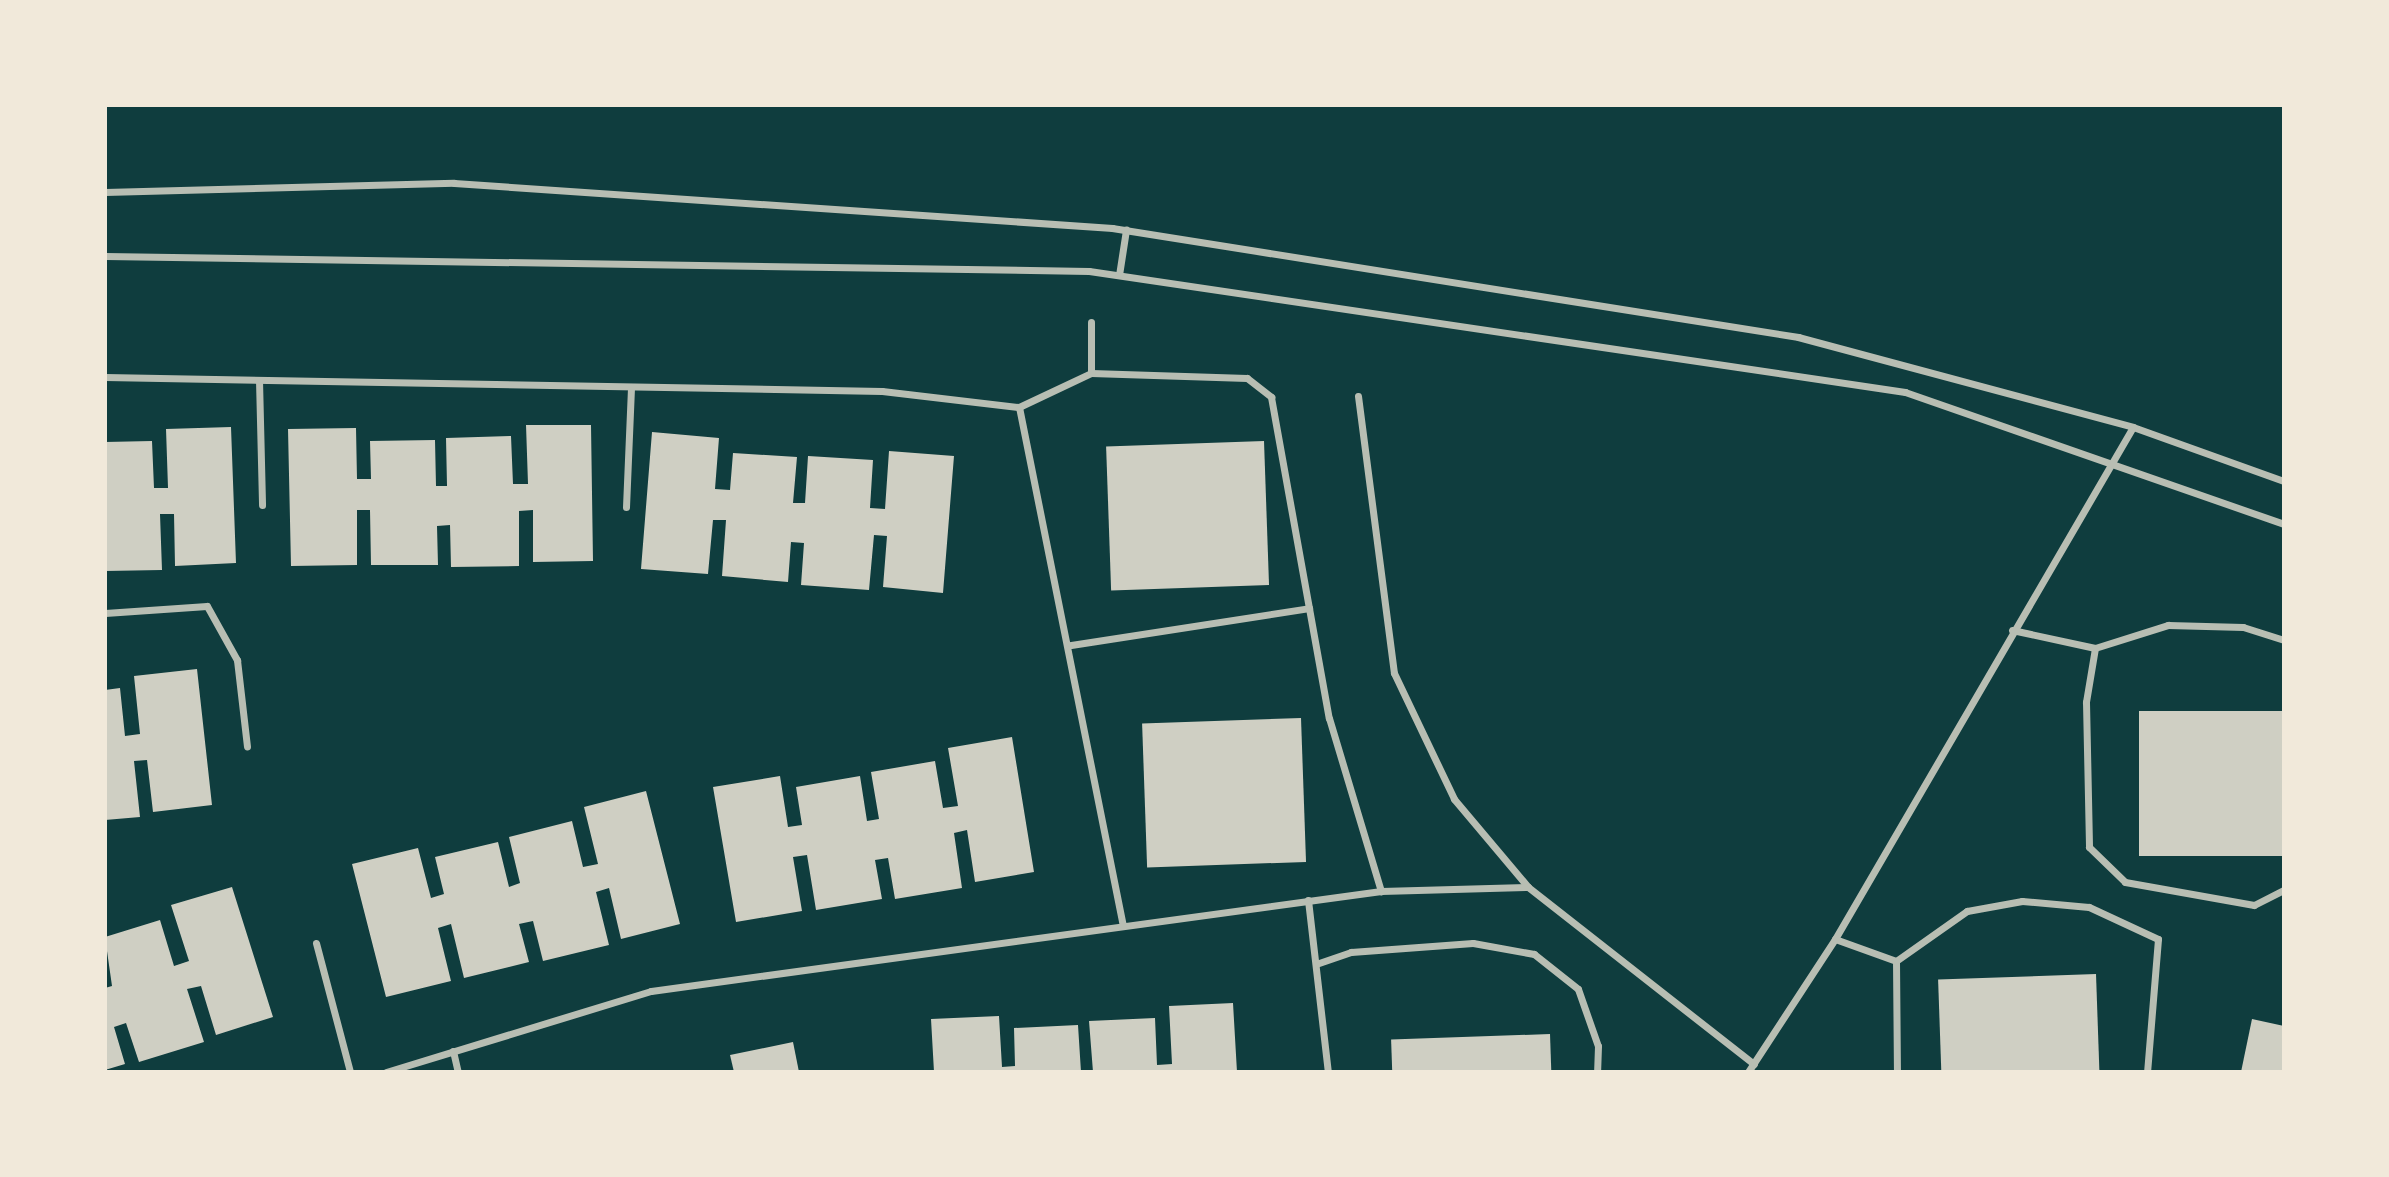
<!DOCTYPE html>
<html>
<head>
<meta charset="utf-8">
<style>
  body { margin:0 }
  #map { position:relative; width:2389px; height:1177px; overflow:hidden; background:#0f3d3e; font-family:Figtree,sans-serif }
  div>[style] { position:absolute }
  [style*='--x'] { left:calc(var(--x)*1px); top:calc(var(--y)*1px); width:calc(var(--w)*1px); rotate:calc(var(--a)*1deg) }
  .building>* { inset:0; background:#cfcfc3; transform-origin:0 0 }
  .minor>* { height:7px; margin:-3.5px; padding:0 3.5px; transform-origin:3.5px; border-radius:3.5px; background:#b8beb3 }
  span { translate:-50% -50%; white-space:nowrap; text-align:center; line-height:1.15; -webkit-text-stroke:5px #f1e9da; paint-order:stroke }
  .frame { position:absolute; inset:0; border:107px solid #f1e9da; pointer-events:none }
</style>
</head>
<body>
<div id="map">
  <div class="building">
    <i style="clip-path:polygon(526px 425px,591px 425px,593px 561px,533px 562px,533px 510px,519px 511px,519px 566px,451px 567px,450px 525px,437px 526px,438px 565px,371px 565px,370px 510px,357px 510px,357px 565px,291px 566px,288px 429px,356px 428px,357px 479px,371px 479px,370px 441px,435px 440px,436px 486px,447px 486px,446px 438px,511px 436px,513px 484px,528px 484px)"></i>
    <i style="clip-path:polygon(231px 427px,236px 563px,175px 566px,174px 514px,160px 514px,162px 570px,105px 571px,105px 442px,152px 441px,154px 488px,168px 488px,166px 429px)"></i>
    <i style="clip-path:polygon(652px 432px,719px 438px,715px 489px,730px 490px,733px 453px,797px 457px,793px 503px,805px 503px,808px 456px,873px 460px,870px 508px,885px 509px,889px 451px,954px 456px,943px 593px,883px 587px,887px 536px,874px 535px,869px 590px,801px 585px,804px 543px,791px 542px,788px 582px,722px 576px,726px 520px,713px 520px,708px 574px,641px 569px)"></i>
    <i style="left:1264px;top:441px;width:144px;height:158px;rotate:88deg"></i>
    <i style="clip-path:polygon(197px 669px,212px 805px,153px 812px,147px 760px,134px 761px,140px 817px,105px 820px,105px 690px,120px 688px,125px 736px,140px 734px,134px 676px)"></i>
    <i style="left:2284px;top:711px;width:145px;height:145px;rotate:90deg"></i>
    <i style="left:1301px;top:718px;width:144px;height:159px;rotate:88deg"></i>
    <i style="clip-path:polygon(1012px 737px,1034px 872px,975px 882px,967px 830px,954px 833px,962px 888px,895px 899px,888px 858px,875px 860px,882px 899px,816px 910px,807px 855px,793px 857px,802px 911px,736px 922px,713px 787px,780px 776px,788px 827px,802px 825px,796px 787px,860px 776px,867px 821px,879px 819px,871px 772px,935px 761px,943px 808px,958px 806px,948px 748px)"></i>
    <i style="clip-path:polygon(646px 791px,680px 924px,621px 939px,609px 888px,596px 892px,609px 945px,543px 961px,533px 921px,519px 924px,529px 962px,464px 978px,451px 924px,438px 928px,451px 981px,386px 997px,352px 864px,418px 848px,431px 898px,444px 894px,435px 857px,498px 842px,509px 887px,520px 883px,509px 837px,572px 821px,583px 867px,598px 864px,584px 807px)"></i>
    <i style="clip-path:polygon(232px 887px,273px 1017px,216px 1035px,201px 986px,187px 989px,204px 1042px,139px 1062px,126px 1023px,114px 1027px,125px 1064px,105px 1070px,105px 988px,112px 986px,105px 937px,160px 920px,174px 966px,189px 961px,171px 905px)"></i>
    <i style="left:2096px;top:974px;width:98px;height:158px;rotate:88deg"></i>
    <i style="clip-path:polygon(1233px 1003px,1237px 1072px,1093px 1072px,1089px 1021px,1155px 1018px,1157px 1065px,1172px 1064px,1169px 1006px)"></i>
    <i style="clip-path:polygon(999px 1016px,1002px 1067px,1015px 1066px,1014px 1028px,1078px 1025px,1081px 1072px,934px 1072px,931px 1019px)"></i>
    <i style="clip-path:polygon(2252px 1019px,2284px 1026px,2284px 1072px,2241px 1072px)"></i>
    <i style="left:1550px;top:1034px;width:38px;height:159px;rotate:88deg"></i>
    <i style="clip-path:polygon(793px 1042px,799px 1072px,734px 1072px,730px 1055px)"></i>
  </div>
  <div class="minor">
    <i style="--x:105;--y:192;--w:349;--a:-1.5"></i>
    <i style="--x:454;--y:183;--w:660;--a:3.91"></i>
    <i style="--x:1112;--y:228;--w:695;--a:9.03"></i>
    <i style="--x:1798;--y:337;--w:347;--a:15"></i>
    <i style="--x:2133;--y:427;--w:160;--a:19.7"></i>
    <i style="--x:105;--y:256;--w:984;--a:0.87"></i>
    <i style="--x:1089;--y:271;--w:825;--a:8.43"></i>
    <i style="--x:1905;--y:392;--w:401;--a:19.2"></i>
    <i style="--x:1119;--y:275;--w:46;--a:-81.2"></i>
    <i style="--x:1091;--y:373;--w:156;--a:1.8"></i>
    <i style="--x:1247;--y:378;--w:31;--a:38"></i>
    <i style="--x:1271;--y:397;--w:326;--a:79.8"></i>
    <i style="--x:1329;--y:718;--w:181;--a:73.3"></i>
    <i style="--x:105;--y:377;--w:777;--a:1.03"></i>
    <i style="--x:882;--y:391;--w:138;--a:6.7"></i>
    <i style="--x:1019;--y:407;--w:80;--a:-25.3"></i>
    <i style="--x:1091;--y:373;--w:51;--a:-90"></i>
    <i style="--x:259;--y:380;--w:125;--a:88.6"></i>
    <i style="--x:1358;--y:396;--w:279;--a:82.6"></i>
    <i style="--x:1394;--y:673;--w:140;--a:64.5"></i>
    <i style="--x:1454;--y:799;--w:115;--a:49.9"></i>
    <i style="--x:1528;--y:887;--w:287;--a:38.1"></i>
    <i style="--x:1019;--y:407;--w:529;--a:78.67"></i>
    <i style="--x:626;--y:507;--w:120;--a:-87.6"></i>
    <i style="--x:105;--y:613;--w:102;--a:-3.9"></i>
    <i style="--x:207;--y:606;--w:62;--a:60.9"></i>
    <i style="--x:237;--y:660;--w:87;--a:83.4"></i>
    <i style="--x:2012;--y:630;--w:85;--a:12.2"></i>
    <i style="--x:2095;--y:648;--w:77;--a:-17.5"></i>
    <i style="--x:2168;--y:625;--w:75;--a:1.5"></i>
    <i style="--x:2243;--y:627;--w:43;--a:17.6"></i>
    <i style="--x:1071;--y:645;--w:241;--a:-8.8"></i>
    <i style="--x:2095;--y:648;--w:55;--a:99.5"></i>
    <i style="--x:2086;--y:702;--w:145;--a:88.8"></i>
    <i style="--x:2089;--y:847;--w:50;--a:44.2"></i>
    <i style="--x:2125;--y:882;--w:131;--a:10.1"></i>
    <i style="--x:2254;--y:905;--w:34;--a:-27"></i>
    <i style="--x:1308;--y:900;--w:173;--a:83.4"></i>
    <i style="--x:1835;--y:939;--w:65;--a:19.8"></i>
    <i style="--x:1896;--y:961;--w:87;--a:-35.2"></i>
    <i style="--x:1967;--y:911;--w:56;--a:-10.3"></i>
    <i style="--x:2022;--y:901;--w:67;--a:5.1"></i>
    <i style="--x:2089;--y:907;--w:76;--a:24.9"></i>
    <i style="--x:2158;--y:939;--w:133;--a:94.7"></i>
    <i style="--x:316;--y:943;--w:133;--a:75.2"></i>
    <i style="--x:1896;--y:961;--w:111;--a:89.5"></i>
    <i style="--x:1316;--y:964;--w:37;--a:-19"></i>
    <i style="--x:1351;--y:952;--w:122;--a:-4.2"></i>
    <i style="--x:1473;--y:943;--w:62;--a:10.2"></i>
    <i style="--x:1534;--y:954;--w:56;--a:38.5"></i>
    <i style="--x:1578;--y:989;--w:60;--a:70.7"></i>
    <i style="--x:1598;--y:1046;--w:26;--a:92"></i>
    <i style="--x:453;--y:1051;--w:22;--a:77"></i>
    <i style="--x:386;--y:1072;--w:277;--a:-17"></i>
    <i style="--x:651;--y:991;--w:737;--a:-7.8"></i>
    <i style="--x:1381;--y:891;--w:147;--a:-1.6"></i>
    <i style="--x:1748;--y:1072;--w:159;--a:-56.8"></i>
    <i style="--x:1835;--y:939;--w:592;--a:-59.8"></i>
  </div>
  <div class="frame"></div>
</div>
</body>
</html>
